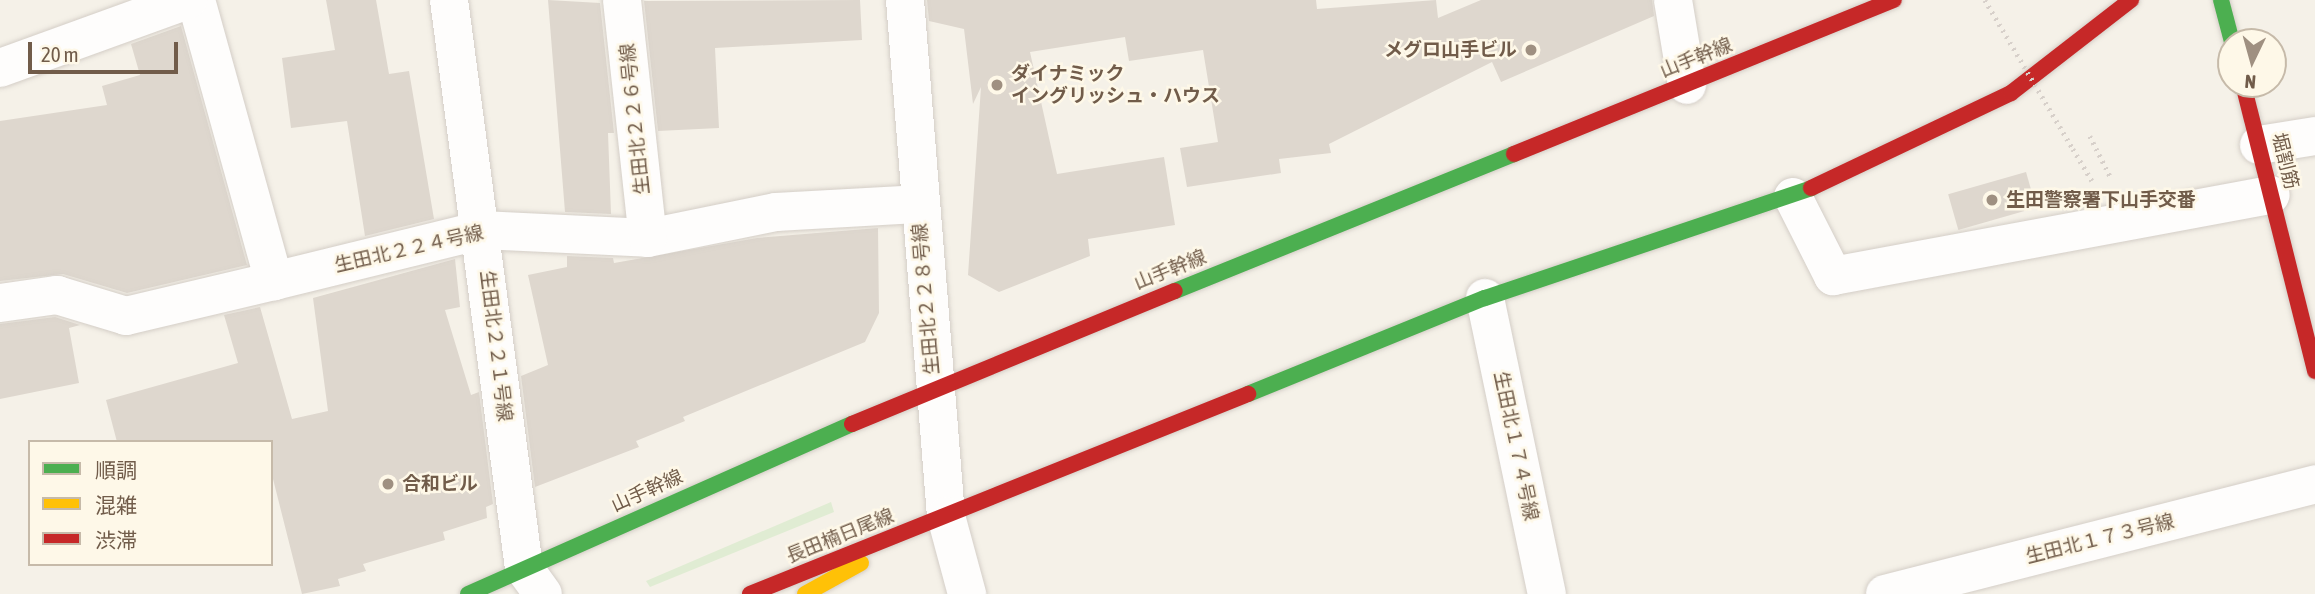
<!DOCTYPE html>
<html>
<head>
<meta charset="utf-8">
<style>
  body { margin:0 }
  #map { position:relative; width:2315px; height:594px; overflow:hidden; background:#f5f1e8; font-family:"Asap Condensed","Noto Sans JP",sans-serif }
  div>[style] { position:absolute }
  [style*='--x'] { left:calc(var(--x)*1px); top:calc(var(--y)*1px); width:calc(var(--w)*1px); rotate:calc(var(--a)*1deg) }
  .green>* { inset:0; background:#e0ecd3 }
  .building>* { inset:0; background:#ded7ce; transform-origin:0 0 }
  .path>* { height:4.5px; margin-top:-2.25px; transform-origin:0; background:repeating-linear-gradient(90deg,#d7d0ca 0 2px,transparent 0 7px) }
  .roads { filter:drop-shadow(0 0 2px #d4cec7) drop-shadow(0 0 2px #d4cec7) }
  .street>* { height:38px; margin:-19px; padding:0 19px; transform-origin:19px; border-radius:19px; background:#fefdfc }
  .fast>* { height:16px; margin:-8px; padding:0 8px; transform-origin:8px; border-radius:8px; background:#4caf50 }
  .slow>* { height:16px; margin:-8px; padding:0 8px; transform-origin:8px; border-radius:8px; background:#ffc107 }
  .jam>* { height:16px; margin:-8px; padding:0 8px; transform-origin:8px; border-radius:8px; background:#c62828 }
  .path-bridge>* { height:4.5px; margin-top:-2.25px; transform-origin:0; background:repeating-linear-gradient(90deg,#d7d0ca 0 2px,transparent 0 7px) }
  .dots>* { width:19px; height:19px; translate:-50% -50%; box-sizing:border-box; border:4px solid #fef8e8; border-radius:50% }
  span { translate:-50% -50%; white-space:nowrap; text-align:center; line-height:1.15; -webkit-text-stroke:5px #fef8e8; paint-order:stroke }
  .poi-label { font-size:19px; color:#715c4a; font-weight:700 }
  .right { translate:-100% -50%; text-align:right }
  .left { translate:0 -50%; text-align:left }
  .street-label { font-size:19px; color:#715c4a }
  .legend { position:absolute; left:28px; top:440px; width:245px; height:126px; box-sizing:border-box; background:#fef8e8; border:2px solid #c6baa9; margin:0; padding:9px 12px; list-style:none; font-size:21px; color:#715c4a }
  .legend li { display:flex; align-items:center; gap:14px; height:35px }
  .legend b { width:35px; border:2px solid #c6baa9 }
  .north { position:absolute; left:2217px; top:28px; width:70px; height:70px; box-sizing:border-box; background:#fef8e8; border:2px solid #c6baa9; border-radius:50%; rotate:185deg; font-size:19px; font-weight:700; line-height:28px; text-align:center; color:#715c4a }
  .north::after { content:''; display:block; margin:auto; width:24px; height:32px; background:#9f9081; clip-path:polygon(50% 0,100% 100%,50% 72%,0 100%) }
  .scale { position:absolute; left:28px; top:42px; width:150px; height:32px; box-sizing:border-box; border:4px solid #715c4a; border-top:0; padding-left:9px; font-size:21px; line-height:24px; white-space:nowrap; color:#715c4a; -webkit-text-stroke:5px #fef8e8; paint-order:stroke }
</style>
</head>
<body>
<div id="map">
  <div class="green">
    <i style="clip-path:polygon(831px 502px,834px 512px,650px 587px,646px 581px)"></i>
  </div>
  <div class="building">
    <i style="clip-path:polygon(326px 0,376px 0,389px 74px,409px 71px,434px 219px,365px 236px,347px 121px,291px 128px,282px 58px,335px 50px)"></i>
    <i style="clip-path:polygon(548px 0,600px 3px,614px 133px,608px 133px,611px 214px,565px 212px)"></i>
    <i style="clip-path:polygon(860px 0,862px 40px,715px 48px,719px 128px,658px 131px,644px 1px)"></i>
    <i style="clip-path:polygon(927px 0,1316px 0,1317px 9px,1436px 0,1438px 18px,1481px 0,1652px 0,1654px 16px,1501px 82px,1492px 62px,1329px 144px,1331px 153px,1279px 159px,1281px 173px,1187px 187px,1180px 148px,1218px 142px,1203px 50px,1129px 61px,1125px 37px,1030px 52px,1057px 174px,1164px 157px,1175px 225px,1088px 239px,1090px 256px,999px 292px,968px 275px,981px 87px,973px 104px,964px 29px,929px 21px)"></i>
    <i style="clip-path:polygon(181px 26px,247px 265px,127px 293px,63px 274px,0 281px,0 121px,107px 105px,102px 86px,140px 75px,131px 44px)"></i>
    <i style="left:2026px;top:172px;width:37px;height:81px;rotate:74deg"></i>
    <i style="clip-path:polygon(878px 228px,879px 313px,865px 342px,683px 417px,685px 421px,636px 441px,639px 447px,535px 487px,521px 376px,548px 365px,528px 275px,567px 267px,567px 256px,613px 258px,614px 263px,757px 238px)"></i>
    <i style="clip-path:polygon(455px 259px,460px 307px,445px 310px,471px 395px,479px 392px,493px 504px,486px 507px,487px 518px,443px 532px,445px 540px,363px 564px,366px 571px,338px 579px,340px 586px,302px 594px,271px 471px,271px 442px,117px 442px,106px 400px,238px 363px,224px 315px,260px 307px,292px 419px,328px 411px,313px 298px)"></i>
    <i style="clip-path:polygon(55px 317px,80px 325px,69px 328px,79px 383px,0 399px,0 324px)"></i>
  </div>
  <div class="path">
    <i style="--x:2090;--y:136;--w:45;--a:63.4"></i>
    <i style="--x:2073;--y:149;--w:37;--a:59"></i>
  </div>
  <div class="roads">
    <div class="street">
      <i style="--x:196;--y:0;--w:292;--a:74.5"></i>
      <i style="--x:274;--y:281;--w:213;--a:-13.8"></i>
      <i style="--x:481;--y:230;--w:167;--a:2.7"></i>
      <i style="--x:648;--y:238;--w:131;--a:-11.5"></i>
      <i style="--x:776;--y:212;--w:141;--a:-3.2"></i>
      <i style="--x:449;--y:0;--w:573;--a:82.48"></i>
      <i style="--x:524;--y:568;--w:32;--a:54"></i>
      <i style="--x:622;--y:0;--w:239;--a:83.8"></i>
      <i style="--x:905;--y:0;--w:518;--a:85.46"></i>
      <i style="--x:946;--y:516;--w:81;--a:74.9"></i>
      <i style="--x:1673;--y:0;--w:86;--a:80.6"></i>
      <i style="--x:0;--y:68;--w:200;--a:-19.9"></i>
      <i style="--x:2259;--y:145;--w:57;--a:-9.1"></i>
      <i style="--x:1793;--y:197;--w:89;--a:63.1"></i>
      <i style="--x:1833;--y:276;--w:445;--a:-10.5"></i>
      <i style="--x:1485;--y:298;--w:302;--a:78.2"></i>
      <i style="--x:0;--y:303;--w:58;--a:-8"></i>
      <i style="--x:57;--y:295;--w:72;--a:16.9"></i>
      <i style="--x:126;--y:316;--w:152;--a:-13.3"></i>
      <i style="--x:1885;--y:594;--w:444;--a:-14.3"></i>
    </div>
    <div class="fast">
      <i style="--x:2221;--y:0;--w:43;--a:75.3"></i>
      <i style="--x:1175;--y:291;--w:366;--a:-22"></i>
      <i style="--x:1248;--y:394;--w:256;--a:-22.1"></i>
      <i style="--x:1485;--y:298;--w:344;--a:-18.6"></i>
      <i style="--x:468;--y:594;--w:420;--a:-23.9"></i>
    </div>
    <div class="slow">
      <i style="--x:805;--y:594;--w:64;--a:-29"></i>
    </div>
    <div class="jam">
      <i style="--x:2243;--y:84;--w:296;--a:75.9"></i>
      <i style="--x:1514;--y:154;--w:410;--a:-22.1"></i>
      <i style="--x:1811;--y:188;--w:221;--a:-25.4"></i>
      <i style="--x:2011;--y:93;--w:152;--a:-37.8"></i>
      <i style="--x:852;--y:424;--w:349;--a:-22.4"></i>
      <i style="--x:750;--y:594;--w:537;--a:-21.88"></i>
    </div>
  </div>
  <div class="path-bridge">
    <i style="--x:1985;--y:0;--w:173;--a:59.4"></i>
  </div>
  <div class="dots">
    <i style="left:1531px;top:50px;background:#9f9081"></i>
    <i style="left:997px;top:85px;background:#9f9081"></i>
    <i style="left:1992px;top:200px;background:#9f9081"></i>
    <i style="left:388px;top:484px;background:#9f9081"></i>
  </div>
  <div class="poi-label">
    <span class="right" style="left:1517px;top:50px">メグロ山手ビル</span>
    <span class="left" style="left:1011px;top:85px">ダイナミック<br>イングリッシュ・ハウス</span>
    <span class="left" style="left:2006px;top:200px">生田警察署下山手交番</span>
    <span class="left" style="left:402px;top:484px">合和ビル</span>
  </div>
  <div class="street-label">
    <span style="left:1696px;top:58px;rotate:-22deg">山手幹線</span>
    <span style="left:635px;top:119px;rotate:-96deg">生田北２２６号線</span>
    <span style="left:2285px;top:161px;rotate:76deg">堀割筋</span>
    <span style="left:409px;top:249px;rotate:-13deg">生田北２２４号線</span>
    <span style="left:1170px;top:270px;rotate:-22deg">山手幹線</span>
    <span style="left:926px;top:299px;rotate:-95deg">生田北２２８号線</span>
    <span style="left:496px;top:346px;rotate:83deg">生田北２２１号線</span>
    <span style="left:1516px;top:446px;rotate:78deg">生田北１７４号線</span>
    <span style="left:647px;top:491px;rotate:-24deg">山手幹線</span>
    <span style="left:840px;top:536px;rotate:-22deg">長田楠日尾線</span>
    <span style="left:2100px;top:539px;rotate:-14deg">生田北１７３号線</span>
  </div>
  <ul class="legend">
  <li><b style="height:9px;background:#4caf50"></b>順調</li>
  <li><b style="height:9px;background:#ffc107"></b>混雑</li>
  <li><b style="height:9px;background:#c62828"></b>渋滞</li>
  </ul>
  <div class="north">N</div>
  <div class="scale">20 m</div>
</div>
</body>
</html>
